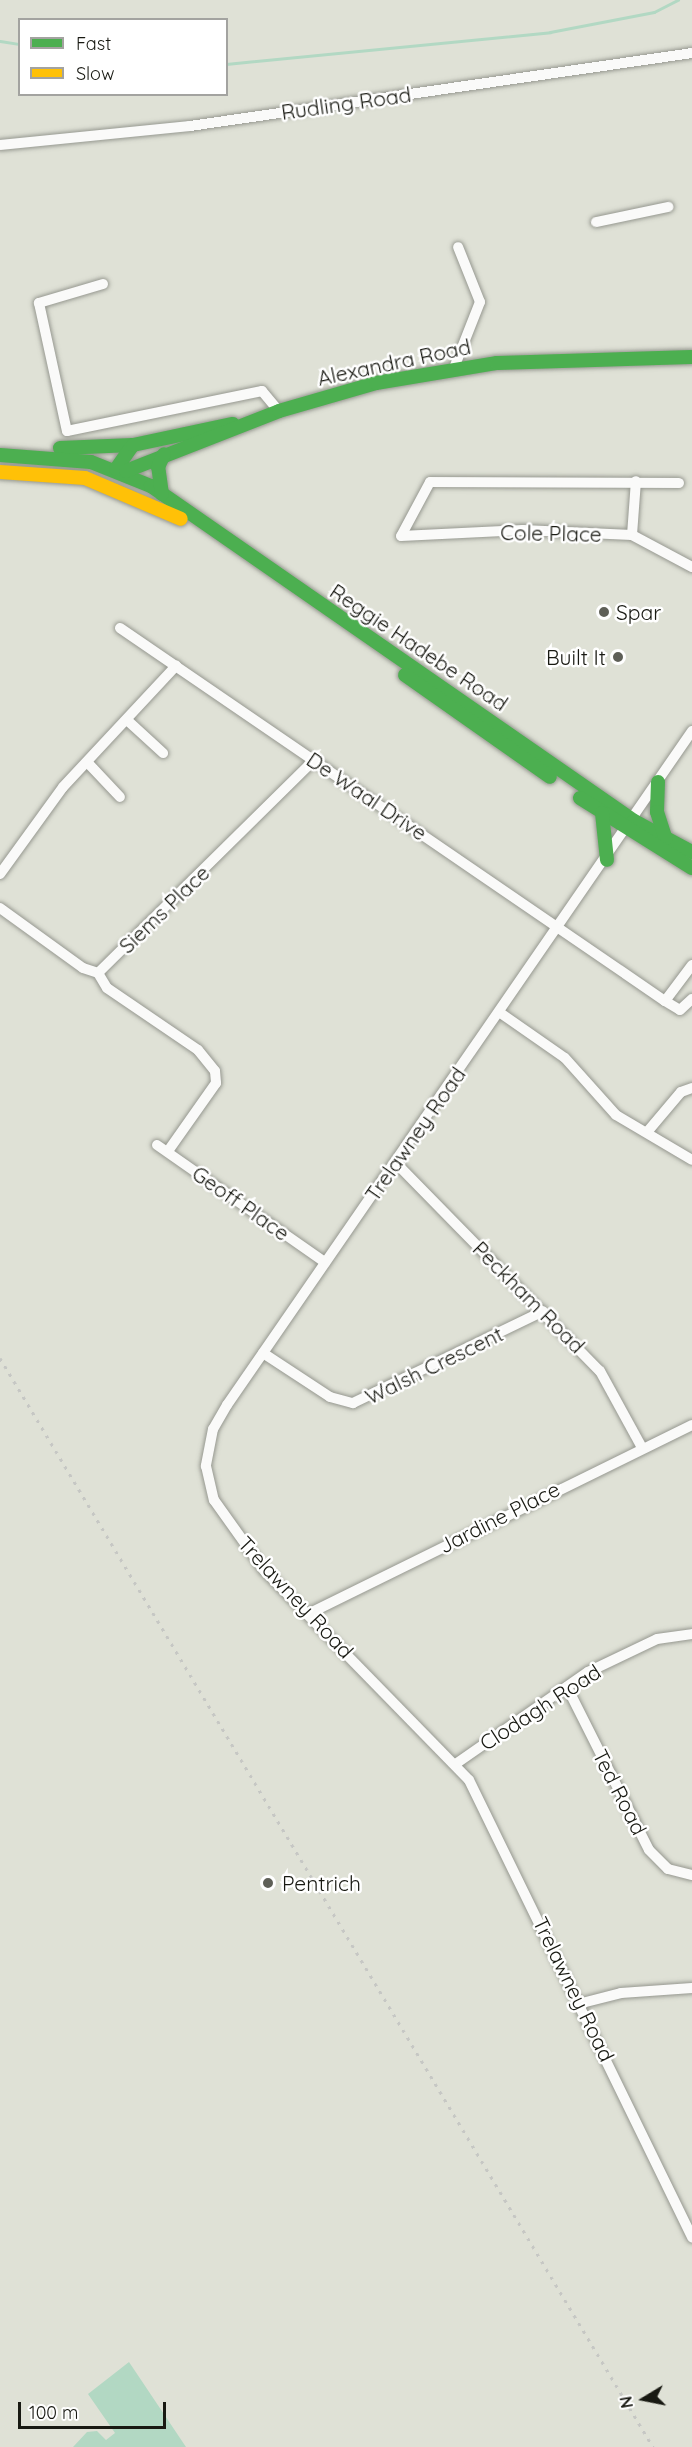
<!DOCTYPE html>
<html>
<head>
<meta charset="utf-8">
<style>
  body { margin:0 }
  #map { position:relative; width:692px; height:2447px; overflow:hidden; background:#dfe1d6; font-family:Quicksand,sans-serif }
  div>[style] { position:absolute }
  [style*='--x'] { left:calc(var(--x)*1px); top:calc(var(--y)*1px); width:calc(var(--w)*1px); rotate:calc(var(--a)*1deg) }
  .water>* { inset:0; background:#b2d8c3 }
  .stream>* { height:3px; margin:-1.5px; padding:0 1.5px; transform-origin:1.5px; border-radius:1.5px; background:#b2d8c3 }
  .roads { filter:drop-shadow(0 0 2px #969890) drop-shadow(0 0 2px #969890) }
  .street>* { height:10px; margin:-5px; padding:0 5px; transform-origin:5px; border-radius:5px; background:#fafaf9 }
  .fast>* { height:14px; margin:-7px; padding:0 7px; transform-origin:7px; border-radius:7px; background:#4caf50 }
  .slow>* { height:14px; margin:-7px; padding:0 7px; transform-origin:7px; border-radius:7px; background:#ffc107 }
  .rail>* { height:3px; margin-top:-1.5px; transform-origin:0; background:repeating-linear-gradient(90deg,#c6c7c4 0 3px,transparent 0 9px) }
  .dots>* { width:16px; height:16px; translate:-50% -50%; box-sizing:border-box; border:3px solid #fff; border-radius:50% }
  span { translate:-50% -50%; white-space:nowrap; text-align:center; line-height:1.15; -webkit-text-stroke:5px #fff; paint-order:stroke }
  .street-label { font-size:21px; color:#181912 }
  .poi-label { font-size:21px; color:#181912 }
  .left { translate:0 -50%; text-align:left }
  .right { translate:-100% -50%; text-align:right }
  .legend { position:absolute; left:18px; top:18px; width:210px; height:78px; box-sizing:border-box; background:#fff; border:2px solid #a3a3a0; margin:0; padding:8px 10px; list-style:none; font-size:18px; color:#181912 }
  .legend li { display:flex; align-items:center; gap:12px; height:30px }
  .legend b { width:30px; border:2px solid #a3a3a0 }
  .north { position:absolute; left:614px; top:2369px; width:60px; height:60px; -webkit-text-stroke:4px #fff; paint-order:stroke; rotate:260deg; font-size:16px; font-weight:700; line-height:24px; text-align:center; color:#181912 }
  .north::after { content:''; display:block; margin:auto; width:21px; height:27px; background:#181912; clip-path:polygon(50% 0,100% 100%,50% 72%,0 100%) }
  .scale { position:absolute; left:18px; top:2402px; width:148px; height:27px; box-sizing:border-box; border:3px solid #181912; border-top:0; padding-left:8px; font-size:18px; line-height:21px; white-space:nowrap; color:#181912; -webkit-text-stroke:4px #fff; paint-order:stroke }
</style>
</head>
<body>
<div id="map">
  <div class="water">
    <i style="clip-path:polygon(129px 2362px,186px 2447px,73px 2447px,87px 2432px,97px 2431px,106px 2440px,115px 2433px,88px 2394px)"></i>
  </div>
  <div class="stream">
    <i style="--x:0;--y:41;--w:20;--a:9"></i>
    <i style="--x:226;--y:64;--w:326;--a:-5.6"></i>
    <i style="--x:550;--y:32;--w:106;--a:-10.9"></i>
    <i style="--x:654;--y:12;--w:27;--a:-27"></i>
  </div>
  <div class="roads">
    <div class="street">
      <i style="--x:0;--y:145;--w:191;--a:-5.7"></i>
      <i style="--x:190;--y:126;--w:507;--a:-8.27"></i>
      <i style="--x:596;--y:222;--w:74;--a:-11.8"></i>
      <i style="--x:103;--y:284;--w:67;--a:163.5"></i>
      <i style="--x:39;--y:303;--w:131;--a:77.7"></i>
      <i style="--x:67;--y:431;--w:199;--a:-11.6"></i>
      <i style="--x:262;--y:391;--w:26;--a:50"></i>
      <i style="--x:454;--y:368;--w:71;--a:-68.5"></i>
      <i style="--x:480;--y:302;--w:59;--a:-111.8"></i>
      <i style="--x:679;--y:483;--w:249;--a:-179.8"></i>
      <i style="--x:430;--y:482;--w:61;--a:118.2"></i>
      <i style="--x:401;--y:536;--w:122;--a:-2.8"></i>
      <i style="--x:523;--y:530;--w:109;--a:2.6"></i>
      <i style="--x:632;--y:535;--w:68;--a:28.1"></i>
      <i style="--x:632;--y:535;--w:54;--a:-85.8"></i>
      <i style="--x:120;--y:628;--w:660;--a:34.39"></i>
      <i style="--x:665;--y:1001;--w:17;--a:31"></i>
      <i style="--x:680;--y:1010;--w:16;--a:-43"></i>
      <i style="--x:127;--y:720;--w:49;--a:42.5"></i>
      <i style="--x:692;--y:731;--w:819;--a:124.6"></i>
      <i style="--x:227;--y:1405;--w:28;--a:120"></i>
      <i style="--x:213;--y:1429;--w:38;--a:101"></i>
      <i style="--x:206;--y:1466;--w:35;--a:77"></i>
      <i style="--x:214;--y:1500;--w:86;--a:54.5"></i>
      <i style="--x:264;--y:1570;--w:293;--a:45.7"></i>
      <i style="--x:469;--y:1780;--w:509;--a:63.99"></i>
      <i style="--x:87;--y:762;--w:48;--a:46.7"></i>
      <i style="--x:0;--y:874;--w:107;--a:-54.1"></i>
      <i style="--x:63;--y:787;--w:166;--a:-47"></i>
      <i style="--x:0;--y:908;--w:102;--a:35.9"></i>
      <i style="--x:83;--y:968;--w:16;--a:18"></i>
      <i style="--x:98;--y:973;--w:302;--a:-44.6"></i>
      <i style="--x:98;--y:973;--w:17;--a:59"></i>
      <i style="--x:107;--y:988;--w:110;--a:34.3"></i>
      <i style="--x:198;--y:1050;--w:27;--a:51"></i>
      <i style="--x:215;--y:1071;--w:12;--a:85"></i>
      <i style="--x:216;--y:1083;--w:83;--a:125.2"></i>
      <i style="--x:665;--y:1001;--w:45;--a:-53.1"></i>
      <i style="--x:499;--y:1012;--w:80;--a:34.9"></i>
      <i style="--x:565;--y:1058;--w:76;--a:48.2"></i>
      <i style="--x:616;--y:1115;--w:88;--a:30.6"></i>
      <i style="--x:648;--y:1131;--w:51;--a:-49.8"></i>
      <i style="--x:681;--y:1092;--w:12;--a:-20"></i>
      <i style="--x:157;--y:1145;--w:205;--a:34.9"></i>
      <i style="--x:396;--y:1163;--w:291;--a:45.6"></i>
      <i style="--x:600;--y:1371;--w:85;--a:61.3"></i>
      <i style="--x:263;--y:1353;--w:80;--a:33.3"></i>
      <i style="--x:330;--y:1397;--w:24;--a:15"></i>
      <i style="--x:353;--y:1403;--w:211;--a:-25.8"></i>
      <i style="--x:308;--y:1614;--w:428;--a:-26.2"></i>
      <i style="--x:567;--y:1687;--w:182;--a:63.3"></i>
      <i style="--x:649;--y:1850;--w:27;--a:45"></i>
      <i style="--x:668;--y:1869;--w:25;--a:14"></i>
      <i style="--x:457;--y:1763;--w:160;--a:-34.8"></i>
      <i style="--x:588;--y:1672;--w:76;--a:-25.6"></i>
      <i style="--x:657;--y:1639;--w:35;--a:-8"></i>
      <i style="--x:582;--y:2003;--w:40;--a:-14.4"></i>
      <i style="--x:621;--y:1993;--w:71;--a:-4"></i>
    </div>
    <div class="fast">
      <i style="--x:60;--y:448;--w:73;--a:-2.4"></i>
      <i style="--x:0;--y:455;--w:91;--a:4.4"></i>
      <i style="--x:91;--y:462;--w:65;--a:21.8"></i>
      <i style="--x:151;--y:486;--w:588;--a:34.74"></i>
      <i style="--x:634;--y:821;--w:66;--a:28.1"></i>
      <i style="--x:116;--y:469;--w:29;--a:-55"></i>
      <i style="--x:133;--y:445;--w:102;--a:-11.9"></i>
      <i style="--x:126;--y:471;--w:164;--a:-21.4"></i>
      <i style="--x:279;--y:411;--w:101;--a:-16.1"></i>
      <i style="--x:376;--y:383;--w:123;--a:-9.4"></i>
      <i style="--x:497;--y:363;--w:195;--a:-1.8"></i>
      <i style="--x:162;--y:494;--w:27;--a:-98"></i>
      <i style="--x:158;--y:467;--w:14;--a:-65"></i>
      <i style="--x:405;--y:675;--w:177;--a:35.1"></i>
      <i style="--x:658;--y:782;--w:30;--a:92"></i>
      <i style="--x:657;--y:812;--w:28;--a:72"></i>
      <i style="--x:580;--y:798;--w:132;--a:32"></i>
      <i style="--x:602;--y:813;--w:47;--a:83.9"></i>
    </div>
    <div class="slow">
      <i style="--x:0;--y:472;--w:85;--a:4"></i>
      <i style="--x:85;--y:478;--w:104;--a:23.1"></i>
    </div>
  </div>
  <div class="rail">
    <i style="--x:0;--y:1358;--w:1270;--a:59.05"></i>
  </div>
  <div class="dots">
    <i style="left:604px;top:612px;background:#5e5f57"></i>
    <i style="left:618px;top:657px;background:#5e5f57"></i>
    <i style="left:268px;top:1883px;background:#5e5f57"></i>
  </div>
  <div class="street-label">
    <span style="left:346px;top:103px;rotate:-8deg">Rudling Road</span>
    <span style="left:394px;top:362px;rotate:-12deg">Alexandra Road</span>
    <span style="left:551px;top:533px;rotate:1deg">Cole Place</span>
    <span style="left:419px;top:647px;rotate:34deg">Reggie Hadebe Road</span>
    <span style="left:367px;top:796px;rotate:34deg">De Waal Drive</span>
    <span style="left:164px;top:909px;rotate:-44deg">Siems Place</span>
    <span style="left:415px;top:1134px;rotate:-55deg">Trelawney Road</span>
    <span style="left:241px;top:1203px;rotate:35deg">Geoff Place</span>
    <span style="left:529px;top:1297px;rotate:45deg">Peckham Road</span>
    <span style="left:434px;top:1365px;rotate:-26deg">Walsh Crescent</span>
    <span style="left:499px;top:1517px;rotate:-27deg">Jardine Place</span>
    <span style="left:296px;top:1597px;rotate:47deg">Trelawney Road</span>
    <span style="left:540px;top:1707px;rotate:-33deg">Clodagh Road</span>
    <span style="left:620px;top:1792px;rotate:63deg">Ted Road</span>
    <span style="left:574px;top:1989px;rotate:64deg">Trelawney Road</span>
  </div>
  <div class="poi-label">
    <span class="left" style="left:616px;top:612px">Spar</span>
    <span class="right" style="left:606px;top:657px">Built It</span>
    <span class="left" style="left:282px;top:1883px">Pentrich</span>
  </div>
  <ul class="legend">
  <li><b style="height:8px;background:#4caf50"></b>Fast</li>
  <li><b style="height:8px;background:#ffc107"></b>Slow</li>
  </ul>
  <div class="north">N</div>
  <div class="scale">100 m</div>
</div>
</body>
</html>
